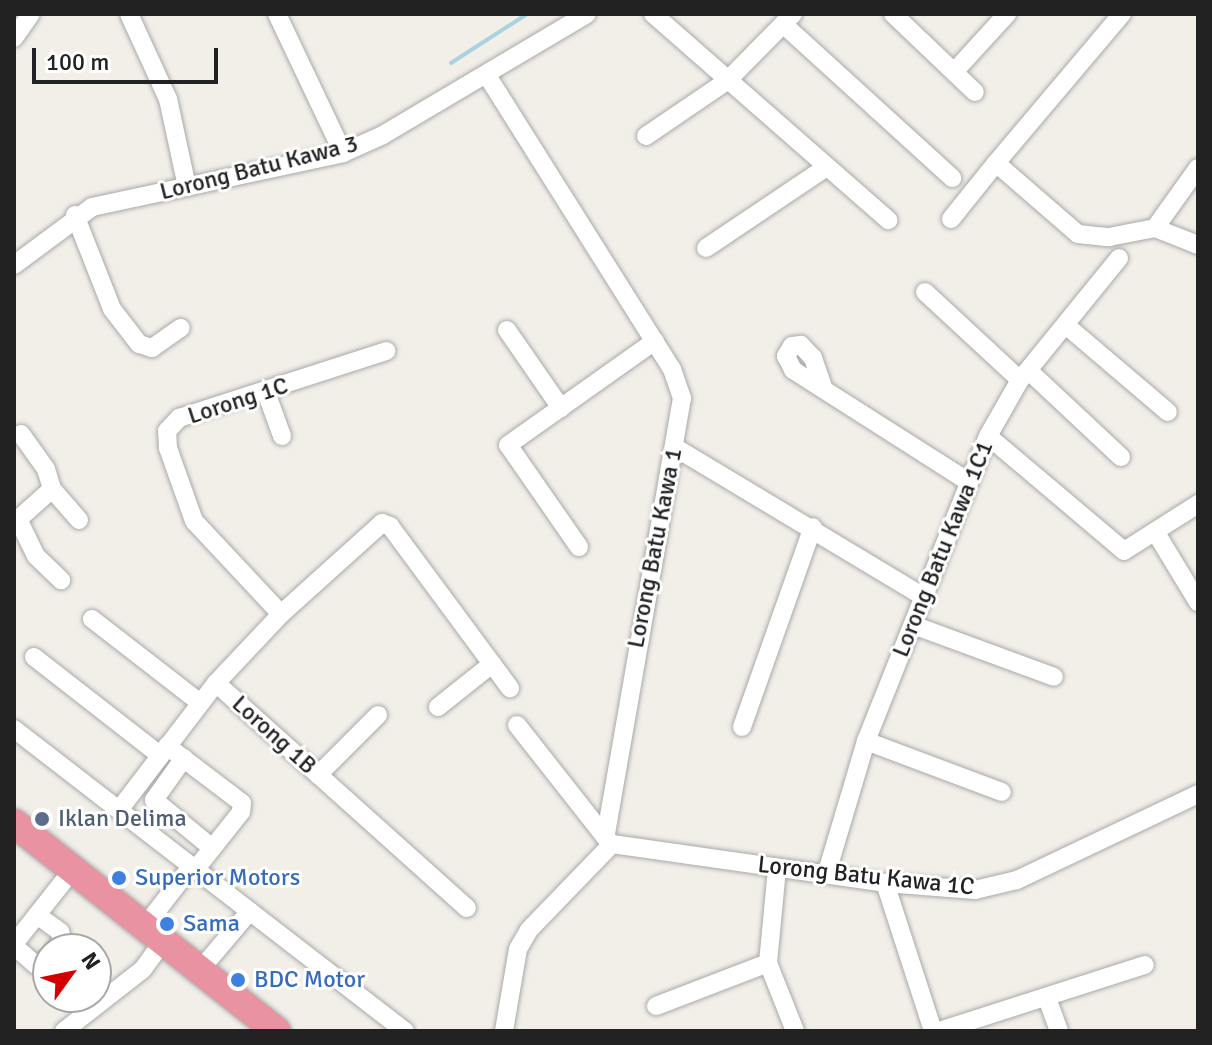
<!DOCTYPE html>
<html>
<head>
<meta charset="utf-8">
<style>
  body { margin:0 }
  #map { position:relative; width:1212px; height:1045px; overflow:hidden; background:#f2efe9; font-family:Signika,sans-serif }
  div>[style] { position:absolute }
  [style*='--x'] { left:calc(var(--x)*1px); top:calc(var(--y)*1px); width:calc(var(--w)*1px); rotate:calc(var(--a)*1deg) }
  .stream>* { height:4px; margin:-2px; padding:0 2px; transform-origin:2px; border-radius:2px; background:#aad3df }
  .roads { filter:drop-shadow(0 0 2px #a9a9a9) drop-shadow(0 0 2px #a9a9a9) }
  .minor>* { height:18px; margin:-9px; padding:0 9px; transform-origin:9px; border-radius:9px; background:#fff }
  .highway>* { height:28px; margin:-14px; padding:0 14px; transform-origin:14px; border-radius:14px; background:#e892a2 }
  .dots>* { width:22px; height:22px; translate:-50% -50%; box-sizing:border-box; border:4px solid #fff; border-radius:50% }
  span { translate:-50% -50%; white-space:nowrap; text-align:center; line-height:1.15; -webkit-text-stroke:6px #fff; paint-order:stroke }
  .street-label { font-size:24px; color:#222 }
  .service-label { font-size:24px; color:#4e5e75 }
  .left { translate:0 -50%; text-align:left }
  .shop-label { font-size:24px; color:#366cbe }
  .frame { position:absolute; inset:0; border:16px solid #222; pointer-events:none }
  .north { position:absolute; left:32px; top:933px; width:80px; height:80px; box-sizing:border-box; background:#fff; border:2px solid #a7a7a7; border-radius:50%; rotate:57deg; font-size:22px; font-weight:700; line-height:32px; text-align:center; color:#222 }
  .north::after { content:''; display:block; margin:auto; width:28px; height:36px; background:#d40000; clip-path:polygon(50% 0,100% 100%,50% 72%,0 100%) }
  .scale { position:absolute; left:32px; top:48px; width:186px; height:36px; box-sizing:border-box; border:4px solid #222; border-top:0; padding-left:10px; font-size:24px; line-height:28px; white-space:nowrap; color:#222; -webkit-text-stroke:6px #fff; paint-order:stroke }
</style>
</head>
<body>
<div id="map">
  <div class="stream">
    <i style="--x:451;--y:63;--w:90;--a:-32.8"></i>
  </div>
  <div class="roads">
    <div class="minor">
      <i style="--x:129;--y:14;--w:94;--a:65.4"></i>
      <i style="--x:168;--y:99;--w:90;--a:77.8"></i>
      <i style="--x:277;--y:14;--w:154;--a:64.6"></i>
      <i style="--x:653;--y:14;--w:313;--a:41.2"></i>
      <i style="--x:893;--y:14;--w:113;--a:43.6"></i>
      <i style="--x:783;--y:24;--w:229;--a:42.3"></i>
      <i style="--x:14;--y:38;--w:29;--a:-55"></i>
      <i style="--x:954;--y:72;--w:79;--a:-47.6"></i>
      <i style="--x:488;--y:77;--w:345;--a:57.8"></i>
      <i style="--x:672;--y:369;--w:31;--a:71"></i>
      <i style="--x:682;--y:398;--w:446;--a:99.9"></i>
      <i style="--x:605;--y:837;--w:10;--a:45"></i>
      <i style="--x:612;--y:844;--w:120;--a:134"></i>
      <i style="--x:529;--y:930;--w:22;--a:120"></i>
      <i style="--x:518;--y:949;--w:83;--a:99.7"></i>
      <i style="--x:646;--y:136;--w:98;--a:-34.2"></i>
      <i style="--x:727;--y:81;--w:94;--a:-45.4"></i>
      <i style="--x:996;--y:163;--w:195;--a:-49.8"></i>
      <i style="--x:75;--y:215;--w:101;--a:68.5"></i>
      <i style="--x:112;--y:309;--w:44;--a:52.4"></i>
      <i style="--x:139;--y:344;--w:14;--a:17"></i>
      <i style="--x:152;--y:348;--w:35;--a:-35"></i>
      <i style="--x:951;--y:219;--w:72;--a:-51.2"></i>
      <i style="--x:996;--y:163;--w:108;--a:40.9"></i>
      <i style="--x:1078;--y:234;--w:31;--a:6"></i>
      <i style="--x:1109;--y:237;--w:47;--a:-11.1"></i>
      <i style="--x:1155;--y:228;--w:46;--a:21.6"></i>
      <i style="--x:1155;--y:228;--w:74;--a:-54.4"></i>
      <i style="--x:706;--y:248;--w:143;--a:-33.9"></i>
      <i style="--x:14;--y:265;--w:97;--a:-36.6"></i>
      <i style="--x:92;--y:207;--w:257;--a:-12.1"></i>
      <i style="--x:343;--y:153;--w:44;--a:-24.2"></i>
      <i style="--x:383;--y:135;--w:237;--a:-30.7"></i>
      <i style="--x:925;--y:292;--w:129;--a:42.8"></i>
      <i style="--x:1068;--y:327;--w:131;--a:40.4"></i>
      <i style="--x:507;--y:330;--w:95;--a:55.3"></i>
      <i style="--x:1029;--y:371;--w:126;--a:43.1"></i>
      <i style="--x:823;--y:387;--w:31;--a:-109"></i>
      <i style="--x:813;--y:358;--w:18;--a:-133"></i>
      <i style="--x:801;--y:345;--w:9;--a:174"></i>
      <i style="--x:792;--y:346;--w:12;--a:121"></i>
      <i style="--x:786;--y:356;--w:16;--a:63"></i>
      <i style="--x:793;--y:370;--w:206;--a:32.5"></i>
      <i style="--x:266;--y:392;--w:47;--a:70"></i>
      <i style="--x:21;--y:434;--w:43;--a:54.5"></i>
      <i style="--x:46;--y:469;--w:21;--a:73"></i>
      <i style="--x:52;--y:489;--w:41;--a:48.9"></i>
      <i style="--x:988;--y:436;--w:178;--a:40.2"></i>
      <i style="--x:1124;--y:551;--w:88;--a:-32.4"></i>
      <i style="--x:676;--y:448;--w:289;--a:31"></i>
      <i style="--x:18;--y:519;--w:41;--a:64.1"></i>
      <i style="--x:36;--y:556;--w:35;--a:44"></i>
      <i style="--x:14;--y:523;--w:51;--a:-41.8"></i>
      <i style="--x:1156;--y:533;--w:81;--a:58.7"></i>
      <i style="--x:579;--y:547;--w:124;--a:-124.8"></i>
      <i style="--x:508;--y:445;--w:180;--a:-35.3"></i>
      <i style="--x:281;--y:614;--w:127;--a:-133.1"></i>
      <i style="--x:194;--y:521;--w:77;--a:-109.6"></i>
      <i style="--x:168;--y:448;--w:17;--a:-93"></i>
      <i style="--x:167;--y:431;--w:18;--a:-47"></i>
      <i style="--x:179;--y:418;--w:218;--a:-17.9"></i>
      <i style="--x:92;--y:619;--w:135;--a:37.8"></i>
      <i style="--x:913;--y:625;--w:150;--a:20.2"></i>
      <i style="--x:34;--y:657;--w:160;--a:37.9"></i>
      <i style="--x:216;--y:683;--w:337;--a:41.9"></i>
      <i style="--x:438;--y:707;--w:69;--a:-38.5"></i>
      <i style="--x:517;--y:725;--w:142;--a:51.8"></i>
      <i style="--x:742;--y:727;--w:212;--a:-70.5"></i>
      <i style="--x:14;--y:729;--w:494;--a:37.7"></i>
      <i style="--x:866;--y:741;--w:145;--a:20.6"></i>
      <i style="--x:167;--y:746;--w:94;--a:37.2"></i>
      <i style="--x:242;--y:803;--w:9;--a:96"></i>
      <i style="--x:241;--y:812;--w:74;--a:128.4"></i>
      <i style="--x:184;--y:758;--w:52;--a:125.5"></i>
      <i style="--x:154;--y:800;--w:75;--a:39.6"></i>
      <i style="--x:318;--y:775;--w:85;--a:-45"></i>
      <i style="--x:119;--y:810;--w:160;--a:-52.6"></i>
      <i style="--x:216;--y:683;--w:95;--a:-46.7"></i>
      <i style="--x:281;--y:614;--w:136;--a:-42"></i>
      <i style="--x:382;--y:523;--w:9;--a:21"></i>
      <i style="--x:390;--y:526;--w:202;--a:53.5"></i>
      <i style="--x:612;--y:844;--w:276;--a:8.1"></i>
      <i style="--x:885;--y:883;--w:90;--a:4.4"></i>
      <i style="--x:975;--y:890;--w:43;--a:-13.4"></i>
      <i style="--x:1017;--y:880;--w:200;--a:-25.4"></i>
      <i style="--x:777;--y:869;--w:94;--a:95.5"></i>
      <i style="--x:768;--y:963;--w:73;--a:68.3"></i>
      <i style="--x:827;--y:872;--w:137;--a:-73.4"></i>
      <i style="--x:866;--y:741;--w:328;--a:-68.2"></i>
      <i style="--x:988;--y:436;--w:64;--a:-60.3"></i>
      <i style="--x:1020;--y:380;--w:157;--a:-50.9"></i>
      <i style="--x:885;--y:883;--w:156;--a:72"></i>
      <i style="--x:37;--y:915;--w:29;--a:36"></i>
      <i style="--x:60;--y:932;--w:8;--a:76"></i>
      <i style="--x:62;--y:940;--w:11;--a:128"></i>
      <i style="--x:145;--y:926;--w:75;--a:-52.1"></i>
      <i style="--x:14;--y:944;--w:79;--a:-51.7"></i>
      <i style="--x:14;--y:946;--w:29;--a:41"></i>
      <i style="--x:36;--y:965;--w:14;--a:-30"></i>
      <i style="--x:200;--y:970;--w:77;--a:-49.7"></i>
      <i style="--x:1047;--y:998;--w:35;--a:70"></i>
      <i style="--x:656;--y:1006;--w:120;--a:-21"></i>
      <i style="--x:64;--y:1031;--w:100;--a:-38.1"></i>
      <i style="--x:143;--y:969;--w:19;--a:-54"></i>
      <i style="--x:939;--y:1031;--w:216;--a:-17.8"></i>
    </div>
    <div class="highway">
      <i style="--x:14;--y:823;--w:335;--a:38.4"></i>
    </div>
  </div>
  <div class="dots">
    <i style="left:42px;top:819px;background:#5c6f8a"></i>
    <i style="left:119px;top:878px;background:#3f7fe0"></i>
    <i style="left:167px;top:924px;background:#3f7fe0"></i>
    <i style="left:238px;top:980px;background:#3f7fe0"></i>
  </div>
  <div class="street-label">
    <span style="left:259px;top:168px;rotate:-14deg">Lorong Batu Kawa 3</span>
    <span style="left:238px;top:401px;rotate:-18deg">Lorong 1C</span>
    <span style="left:655px;top:548px;rotate:-79deg">Lorong Batu Kawa 1</span>
    <span style="left:943px;top:549px;rotate:-68deg">Lorong Batu Kawa 1C1</span>
    <span style="left:274px;top:735px;rotate:42deg">Lorong 1B</span>
    <span style="left:866px;top:876px;rotate:6deg">Lorong Batu Kawa 1C</span>
  </div>
  <div class="service-label">
    <span class="left" style="left:58px;top:819px">Iklan Delima</span>
  </div>
  <div class="shop-label">
    <span class="left" style="left:135px;top:878px">Superior Motors</span>
    <span class="left" style="left:183px;top:924px">Sama</span>
    <span class="left" style="left:254px;top:980px">BDC Motor</span>
  </div>
  <div class="frame"></div>
  <div class="north">N</div>
  <div class="scale">100 m</div>
</div>
</body>
</html>
